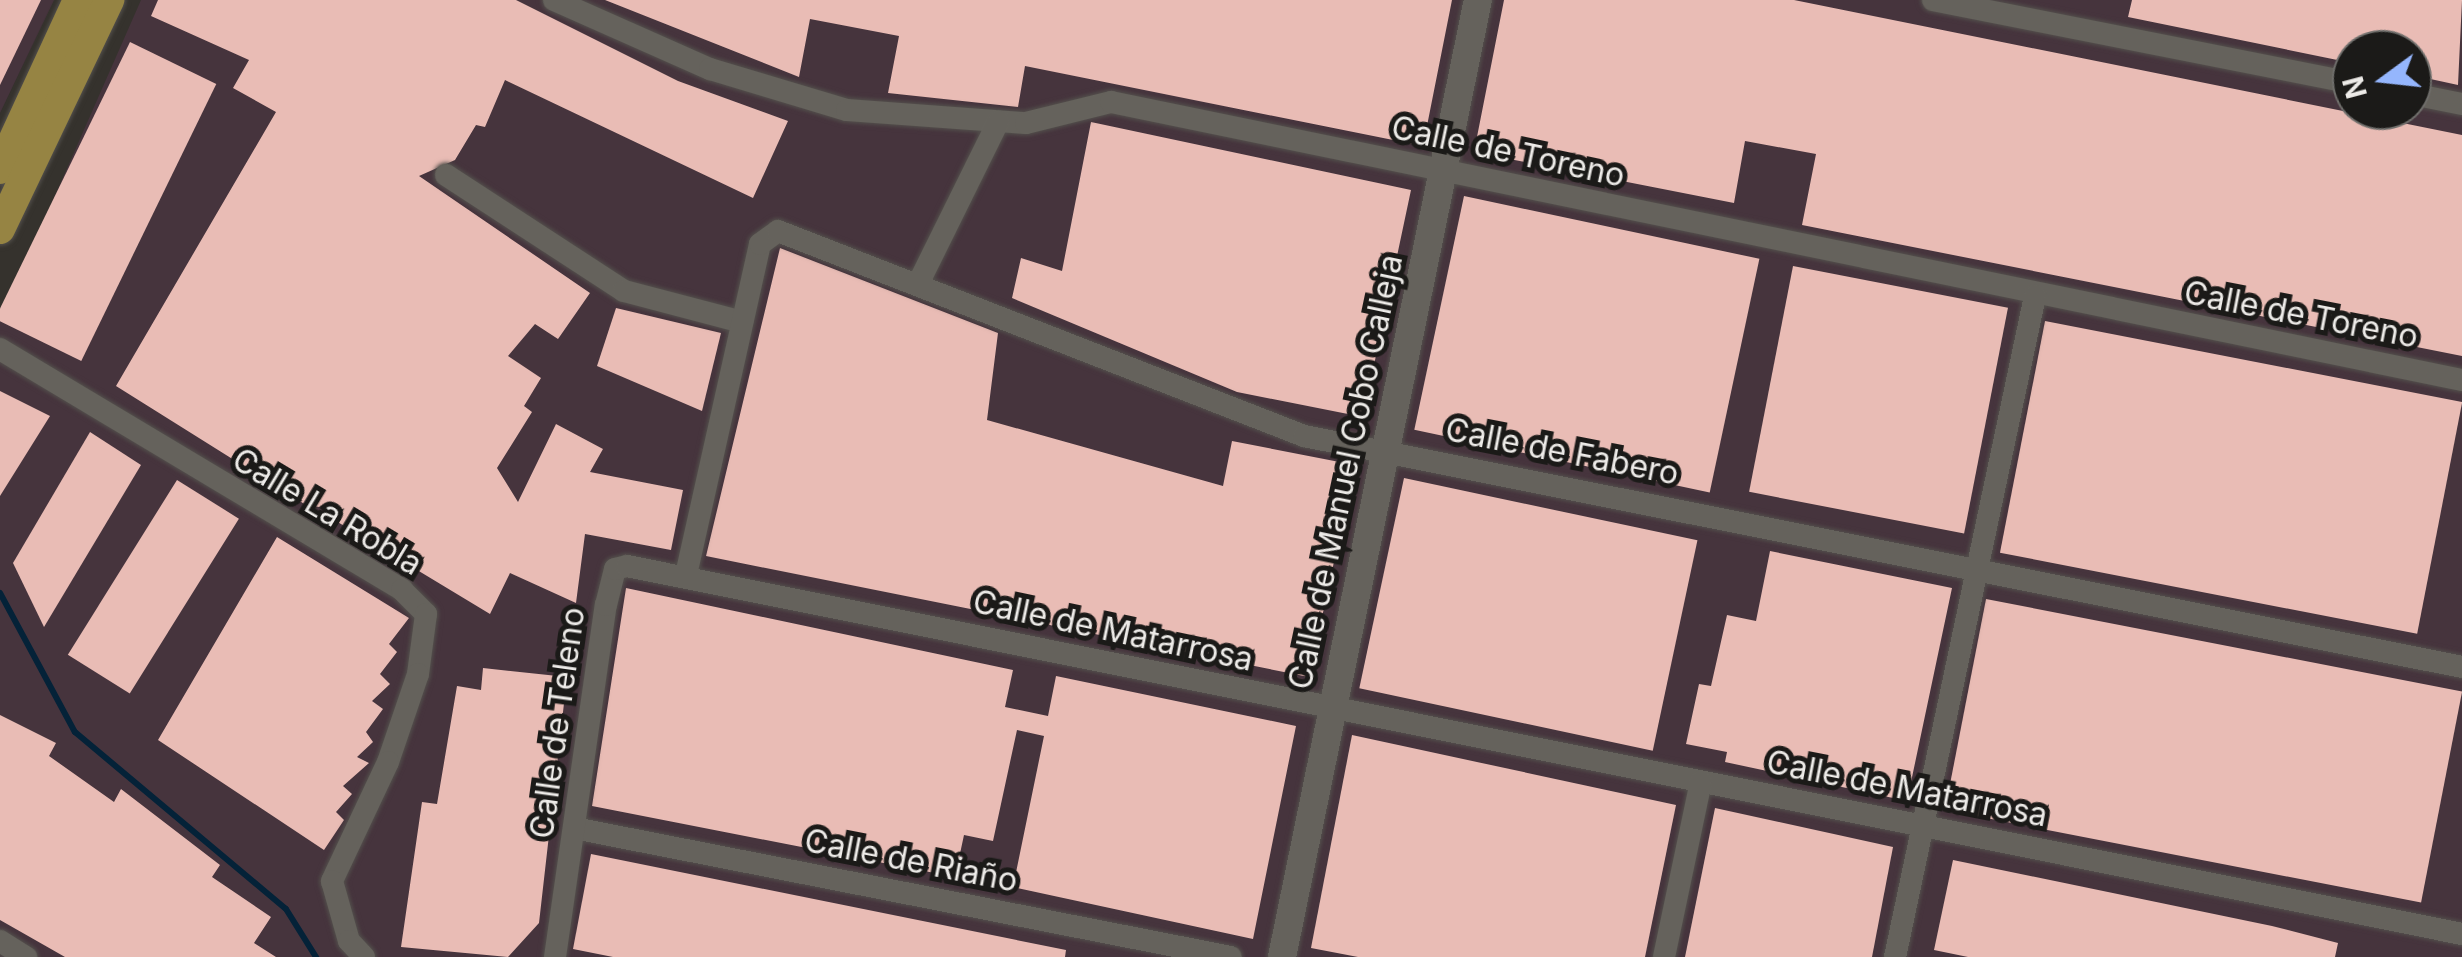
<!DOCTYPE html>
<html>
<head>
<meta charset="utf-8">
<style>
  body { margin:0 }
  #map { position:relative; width:2462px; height:957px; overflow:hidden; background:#35322d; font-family:Inter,sans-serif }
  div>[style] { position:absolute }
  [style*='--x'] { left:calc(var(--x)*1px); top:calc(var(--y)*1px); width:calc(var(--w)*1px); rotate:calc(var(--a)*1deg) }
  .industrial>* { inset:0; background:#46343d }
  .stream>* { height:6px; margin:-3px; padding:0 3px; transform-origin:3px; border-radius:3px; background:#042238 }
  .building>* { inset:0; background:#e9bcb5; transform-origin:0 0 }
  .roads { filter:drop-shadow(0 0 2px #53504c) drop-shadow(0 0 2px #53504c) }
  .minor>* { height:22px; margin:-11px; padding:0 11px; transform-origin:11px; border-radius:11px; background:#65625c }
  .tertiary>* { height:28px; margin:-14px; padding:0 14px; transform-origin:14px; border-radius:14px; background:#65625c }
  .primary>* { height:30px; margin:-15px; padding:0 15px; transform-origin:15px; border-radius:15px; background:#968443 }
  span { translate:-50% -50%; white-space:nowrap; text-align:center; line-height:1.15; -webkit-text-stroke:10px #1b1a18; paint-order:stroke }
  .street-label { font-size:32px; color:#edebe8 }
  .north { position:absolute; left:2332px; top:30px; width:100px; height:100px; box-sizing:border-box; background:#1b1a18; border:2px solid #6f6e6b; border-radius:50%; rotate:255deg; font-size:28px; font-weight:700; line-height:40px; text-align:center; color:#edebe8 }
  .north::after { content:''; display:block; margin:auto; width:35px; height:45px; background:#95b6fd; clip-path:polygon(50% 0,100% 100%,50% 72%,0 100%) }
</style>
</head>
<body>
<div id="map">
  <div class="industrial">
    <i style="clip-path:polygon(0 0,54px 0,0 113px)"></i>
    <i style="clip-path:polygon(evenodd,141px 0,2462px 0,2462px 957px,0 957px,0 321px,141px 0,2352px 50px,2412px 50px,2412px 110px,2352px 110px,2352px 50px)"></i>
  </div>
  <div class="stream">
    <i style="--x:0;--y:593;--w:158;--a:61.7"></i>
    <i style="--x:75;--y:732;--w:275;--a:40"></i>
    <i style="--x:286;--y:909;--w:57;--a:58"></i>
  </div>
  <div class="building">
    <i style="clip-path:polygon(0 0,41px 0,0 85px)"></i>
    <i style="clip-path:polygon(158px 0,516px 0,678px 81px,788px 121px,753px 198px,505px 80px,485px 127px,476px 125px,455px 160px,419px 176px,590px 293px,558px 339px,535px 324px,508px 356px,541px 378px,524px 406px,532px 412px,497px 468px,518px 502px,556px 424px,603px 449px,590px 472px,683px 490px,671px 550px,585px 534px,576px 603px,510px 573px,490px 614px,336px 521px,339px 510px,306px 505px,116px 386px,276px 112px,233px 88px,249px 60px,151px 16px)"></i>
    <i style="clip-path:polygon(605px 0,1452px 0,1423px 146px,1025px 66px,1018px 107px,888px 93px,899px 36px,810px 19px,799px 77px)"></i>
    <i style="clip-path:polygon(1504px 0,1794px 0,2462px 135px,2462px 356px,1802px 225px,1816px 154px,1745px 141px,1734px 203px,1474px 152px)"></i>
    <i style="clip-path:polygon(2132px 0,2462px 0,2458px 85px,2412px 75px,2412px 50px,2352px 50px,2352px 63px,2128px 17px)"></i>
    <i style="left:130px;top:42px;width:96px;height:308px;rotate:26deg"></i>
    <i style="clip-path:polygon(1091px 122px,1411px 190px,1363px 417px,1237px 392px,1012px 298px,1021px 258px,1062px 271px)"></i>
    <i style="left:1464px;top:196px;width:302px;height:239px;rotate:12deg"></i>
    <i style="clip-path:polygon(780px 248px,998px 333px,987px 420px,1223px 486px,1232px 441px,1355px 465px,1309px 677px,706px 556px)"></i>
    <i style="left:1793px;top:266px;width:219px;height:230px;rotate:11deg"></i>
    <i style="clip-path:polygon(616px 308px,721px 333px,702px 411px,597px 366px)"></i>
    <i style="left:2045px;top:321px;width:425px;height:236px;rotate:11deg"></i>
    <i style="clip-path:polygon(0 391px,50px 416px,0 496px)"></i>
    <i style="clip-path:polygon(90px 432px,141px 465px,44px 627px,13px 563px)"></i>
    <i style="left:1404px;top:478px;width:300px;height:215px;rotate:12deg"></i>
    <i style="left:177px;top:480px;width:73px;height:206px;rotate:32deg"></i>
    <i style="clip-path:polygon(277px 537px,409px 618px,389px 644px,397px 652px,380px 674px,390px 684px,372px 701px,383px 709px,366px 732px,373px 742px,357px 757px,369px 763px,343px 786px,352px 794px,336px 812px,344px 820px,324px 850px,158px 740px)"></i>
    <i style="clip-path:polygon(1770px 551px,1952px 588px,1907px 801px,1725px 762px,1727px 752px,1686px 744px,1699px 684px,1711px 686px,1727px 615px,1756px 621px)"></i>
    <i style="clip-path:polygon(626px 588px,1013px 670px,1005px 707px,1048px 716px,1056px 676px,1296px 726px,1253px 939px,1013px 887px,1044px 736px,1017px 730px,993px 841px,964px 835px,955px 877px,592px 806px)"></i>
    <i style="left:1986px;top:599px;width:485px;height:215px;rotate:11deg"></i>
    <i style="clip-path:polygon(483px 668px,567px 677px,539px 923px,508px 957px,401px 947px,422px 802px,437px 804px,457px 686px,481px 690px)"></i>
    <i style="clip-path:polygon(0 715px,56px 743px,49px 756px,114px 802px,121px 789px,220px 865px,212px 877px,271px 917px,254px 943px,276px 957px,65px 957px,0 920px)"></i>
    <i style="clip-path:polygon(1352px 735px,1676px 805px,1645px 957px,1358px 957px,1311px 948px)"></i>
    <i style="clip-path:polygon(1715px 808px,1893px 847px,1872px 957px,1685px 957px)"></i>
    <i style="clip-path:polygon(591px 854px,1066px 950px,1065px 957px,613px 957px,573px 949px)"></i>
    <i style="clip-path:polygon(1953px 860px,2272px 926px,2338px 943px,2335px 957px,1968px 957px,1934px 950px)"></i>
  </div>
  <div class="roads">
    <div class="minor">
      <i style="--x:554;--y:0;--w:171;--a:23.9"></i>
      <i style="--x:710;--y:69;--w:143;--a:16.7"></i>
      <i style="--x:847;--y:110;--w:179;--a:4.2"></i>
      <i style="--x:1026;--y:123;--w:88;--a:-13.9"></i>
      <i style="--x:1111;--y:102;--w:1379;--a:11.63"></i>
      <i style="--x:1933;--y:0;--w:427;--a:11.2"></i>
      <i style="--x:2412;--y:94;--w:51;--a:11.3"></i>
      <i style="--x:446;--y:175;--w:212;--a:33.1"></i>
      <i style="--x:624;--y:291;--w:122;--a:14.7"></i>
      <i style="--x:918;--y:284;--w:181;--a:-63.7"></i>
      <i style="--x:0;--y:349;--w:469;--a:30.9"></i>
      <i style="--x:402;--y:590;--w:34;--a:45"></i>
      <i style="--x:426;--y:614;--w:61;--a:97.6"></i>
      <i style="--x:418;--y:674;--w:93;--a:108.8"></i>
      <i style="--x:388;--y:762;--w:132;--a:115.2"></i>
      <i style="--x:332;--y:881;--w:62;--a:74.2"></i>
      <i style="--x:349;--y:941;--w:22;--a:47"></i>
      <i style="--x:686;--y:575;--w:339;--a:-77.4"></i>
      <i style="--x:760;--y:244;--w:22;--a:-36"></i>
      <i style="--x:778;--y:231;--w:565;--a:21.29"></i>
      <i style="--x:1304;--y:436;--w:1181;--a:11.28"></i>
      <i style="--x:579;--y:829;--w:664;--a:11.11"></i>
      <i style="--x:0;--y:941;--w:31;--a:32"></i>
      <i style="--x:555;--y:957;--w:356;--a:-81.8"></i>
      <i style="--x:606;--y:605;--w:37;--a:-76"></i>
      <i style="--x:615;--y:569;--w:12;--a:-14"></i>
      <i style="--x:627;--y:566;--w:1872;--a:11.34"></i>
      <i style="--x:1664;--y:957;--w:179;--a:-78.1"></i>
      <i style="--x:1895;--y:957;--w:676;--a:-78.04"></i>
    </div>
    <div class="tertiary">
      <i style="--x:1282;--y:957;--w:977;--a:-78.43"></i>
    </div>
    <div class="primary">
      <i style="--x:0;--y:169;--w:186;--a:-65.2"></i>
      <i style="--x:0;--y:229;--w:254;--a:-64.5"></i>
    </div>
  </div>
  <div class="street-label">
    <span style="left:1508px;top:152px;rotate:12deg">Calle de Toreno</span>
    <span style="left:2301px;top:315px;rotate:11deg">Calle de Toreno</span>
    <span style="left:1562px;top:452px;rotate:11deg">Calle de Fabero</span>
    <span style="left:1346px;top:472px;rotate:-78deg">Calle de Manuel Cobo Calleja</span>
    <span style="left:327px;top:512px;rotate:31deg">Calle La Robla</span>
    <span style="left:1113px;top:631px;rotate:12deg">Calle de Matarrosa</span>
    <span style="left:558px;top:723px;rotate:-82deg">Calle de Teleno</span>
    <span style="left:1907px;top:789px;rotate:11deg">Calle de Matarrosa</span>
    <span style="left:911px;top:861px;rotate:11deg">Calle de Riaño</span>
  </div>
  <div class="north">N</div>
</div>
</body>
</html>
